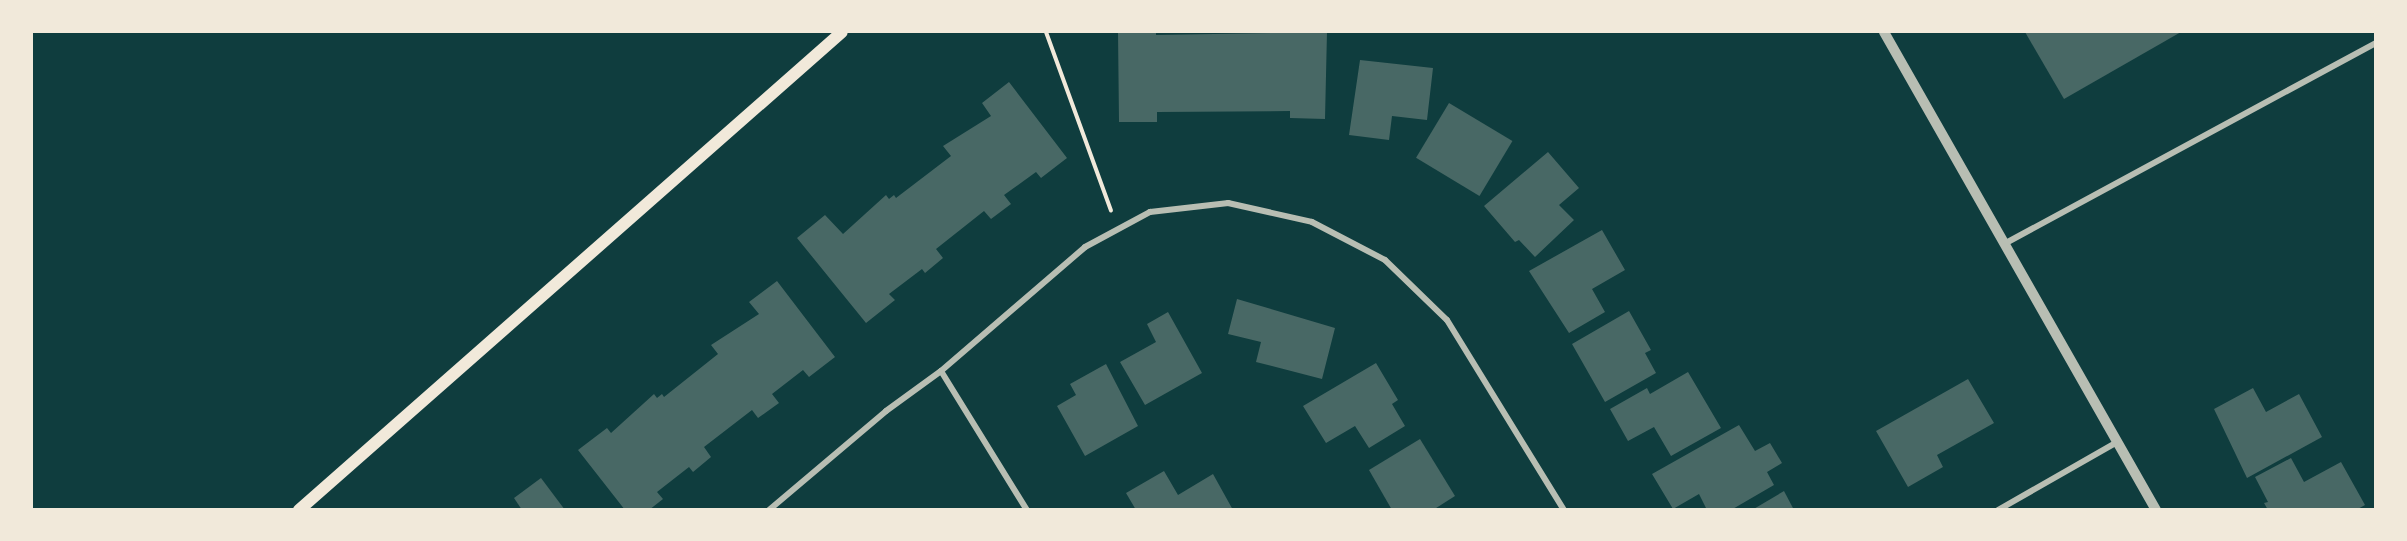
<!DOCTYPE html>
<html>
<head>
<meta charset="utf-8">
<style>
  body { margin:0 }
  #map { position:relative; width:2407px; height:541px; overflow:hidden; background:#0f3d3e; font-family:Mulish,sans-serif }
  div>[style] { position:absolute }
  [style*='--x'] { left:calc(var(--x)*1px); top:calc(var(--y)*1px); width:calc(var(--w)*1px); rotate:calc(var(--a)*1deg) }
  .building>* { inset:0; background:#486865; transform-origin:0 0 }
  .path>* { height:4px; margin:-2px; padding:0 2px; transform-origin:2px; border-radius:2px; background:#f1e9da }
  .minor>* { height:6px; margin:-3px; padding:0 3px; transform-origin:3px; border-radius:3px; background:#b8beb3 }
  .tertiary>* { height:10px; margin:-5px; padding:0 5px; transform-origin:5px; border-radius:5px; background:#b8beb3 }
  .secondary>* { height:12px; margin:-6px; padding:0 6px; transform-origin:6px; border-radius:6px; background:#f1e9da }
  span { translate:-50% -50%; white-space:nowrap; text-align:center; line-height:1.15; -webkit-text-stroke:4.5px #f1e9da; paint-order:stroke }
  .frame { position:absolute; inset:0; border:33px solid #f1e9da; pointer-events:none }
</style>
</head>
<body>
<div id="map">
  <div class="building">
    <i style="clip-path:polygon(1118px 32px,1156px 32px,1156px 35px,1327px 32px,1325px 119px,1290px 118px,1290px 111px,1157px 112px,1157px 122px,1119px 122px)"></i>
    <i style="clip-path:polygon(2025px 32px,2181px 32px,2064px 99px)"></i>
    <i style="clip-path:polygon(1360px 60px,1433px 68px,1427px 120px,1392px 116px,1389px 140px,1349px 135px)"></i>
    <i style="clip-path:polygon(1009px 82px,1067px 158px,1041px 178px,1036px 172px,1004px 195px,1011px 204px,991px 219px,984px 211px,936px 249px,943px 258px,925px 273px,922px 269px,889px 294px,895px 300px,866px 323px,797px 238px,825px 215px,843px 234px,886px 195px,889px 199px,894px 195px,896px 198px,951px 156px,943px 146px,991px 116px,982px 103px)"></i>
    <i style="left:1449px;top:103px;width:74px;height:64px;rotate:31deg"></i>
    <i style="clip-path:polygon(1548px 152px,1579px 188px,1559px 205px,1574px 220px,1535px 257px,1519px 240px,1515px 242px,1484px 206px)"></i>
    <i style="clip-path:polygon(1602px 230px,1625px 270px,1592px 289px,1605px 312px,1569px 333px,1529px 271px)"></i>
    <i style="clip-path:polygon(777px 281px,835px 357px,809px 377px,803px 370px,772px 394px,779px 403px,758px 418px,752px 410px,704px 447px,711px 457px,693px 472px,689px 467px,657px 492px,663px 499px,649px 510px,625px 510px,578px 450px,607px 428px,611px 433px,654px 394px,657px 398px,662px 394px,664px 397px,718px 354px,711px 345px,759px 314px,749px 302px)"></i>
    <i style="clip-path:polygon(1237px 299px,1335px 328px,1322px 379px,1256px 362px,1261px 342px,1228px 334px)"></i>
    <i style="clip-path:polygon(1629px 311px,1651px 350px,1645px 353px,1656px 373px,1605px 402px,1572px 344px)"></i>
    <i style="clip-path:polygon(1168px 312px,1202px 373px,1145px 405px,1120px 362px,1156px 342px,1147px 324px)"></i>
    <i style="clip-path:polygon(1376px 363px,1398px 400px,1392px 404px,1405px 426px,1369px 448px,1355px 426px,1326px 443px,1303px 406px)"></i>
    <i style="clip-path:polygon(1106px 364px,1138px 426px,1085px 456px,1057px 406px,1076px 395px,1070px 384px)"></i>
    <i style="clip-path:polygon(1688px 372px,1721px 428px,1671px 456px,1654px 427px,1628px 441px,1610px 409px,1647px 388px,1650px 394px)"></i>
    <i style="clip-path:polygon(1968px 379px,1994px 423px,1937px 455px,1943px 467px,1908px 487px,1876px 431px)"></i>
    <i style="clip-path:polygon(2253px 388px,2266px 412px,2299px 394px,2322px 437px,2247px 478px,2214px 409px)"></i>
    <i style="clip-path:polygon(1739px 425px,1755px 451px,1770px 443px,1782px 463px,1767px 472px,1774px 485px,1731px 510px,1707px 510px,1699px 494px,1673px 509px,1652px 474px)"></i>
    <i style="clip-path:polygon(1420px 439px,1455px 496px,1433px 510px,1392px 510px,1369px 470px)"></i>
    <i style="clip-path:polygon(2291px 458px,2304px 482px,2341px 462px,2365px 505px,2356px 510px,2268px 510px,2264px 503px,2268px 502px,2255px 477px)"></i>
    <i style="clip-path:polygon(1164px 471px,1178px 495px,1213px 474px,1233px 510px,1136px 510px,1126px 493px)"></i>
    <i style="clip-path:polygon(541px 478px,565px 510px,522px 510px,514px 498px)"></i>
    <i style="clip-path:polygon(1784px 491px,1794px 510px,1752px 510px)"></i>
  </div>
  <div class="path">
    <i style="--x:1046;--y:32;--w:190;--a:70"></i>
  </div>
  <div class="minor">
    <i style="--x:2004;--y:244;--w:423;--a:-28.4"></i>
    <i style="--x:941;--y:371;--w:163;--a:58.3"></i>
    <i style="--x:769;--y:510;--w:153;--a:-40.2"></i>
    <i style="--x:886;--y:411;--w:68;--a:-36"></i>
    <i style="--x:941;--y:371;--w:190;--a:-40.7"></i>
    <i style="--x:1085;--y:247;--w:74;--a:-28.3"></i>
    <i style="--x:1150;--y:212;--w:79;--a:-6.6"></i>
    <i style="--x:1228;--y:203;--w:86;--a:12.7"></i>
    <i style="--x:1312;--y:222;--w:82;--a:27.5"></i>
    <i style="--x:1385;--y:260;--w:86;--a:44.1"></i>
    <i style="--x:1447;--y:320;--w:223;--a:58.4"></i>
    <i style="--x:1998;--y:510;--w:137;--a:-29.7"></i>
  </div>
  <div class="tertiary">
    <i style="--x:1884;--y:32;--w:550;--a:60.36"></i>
  </div>
  <div class="secondary">
    <i style="--x:299;--y:510;--w:723;--a:-41.36"></i>
  </div>
  <div class="frame"></div>
</div>
</body>
</html>
